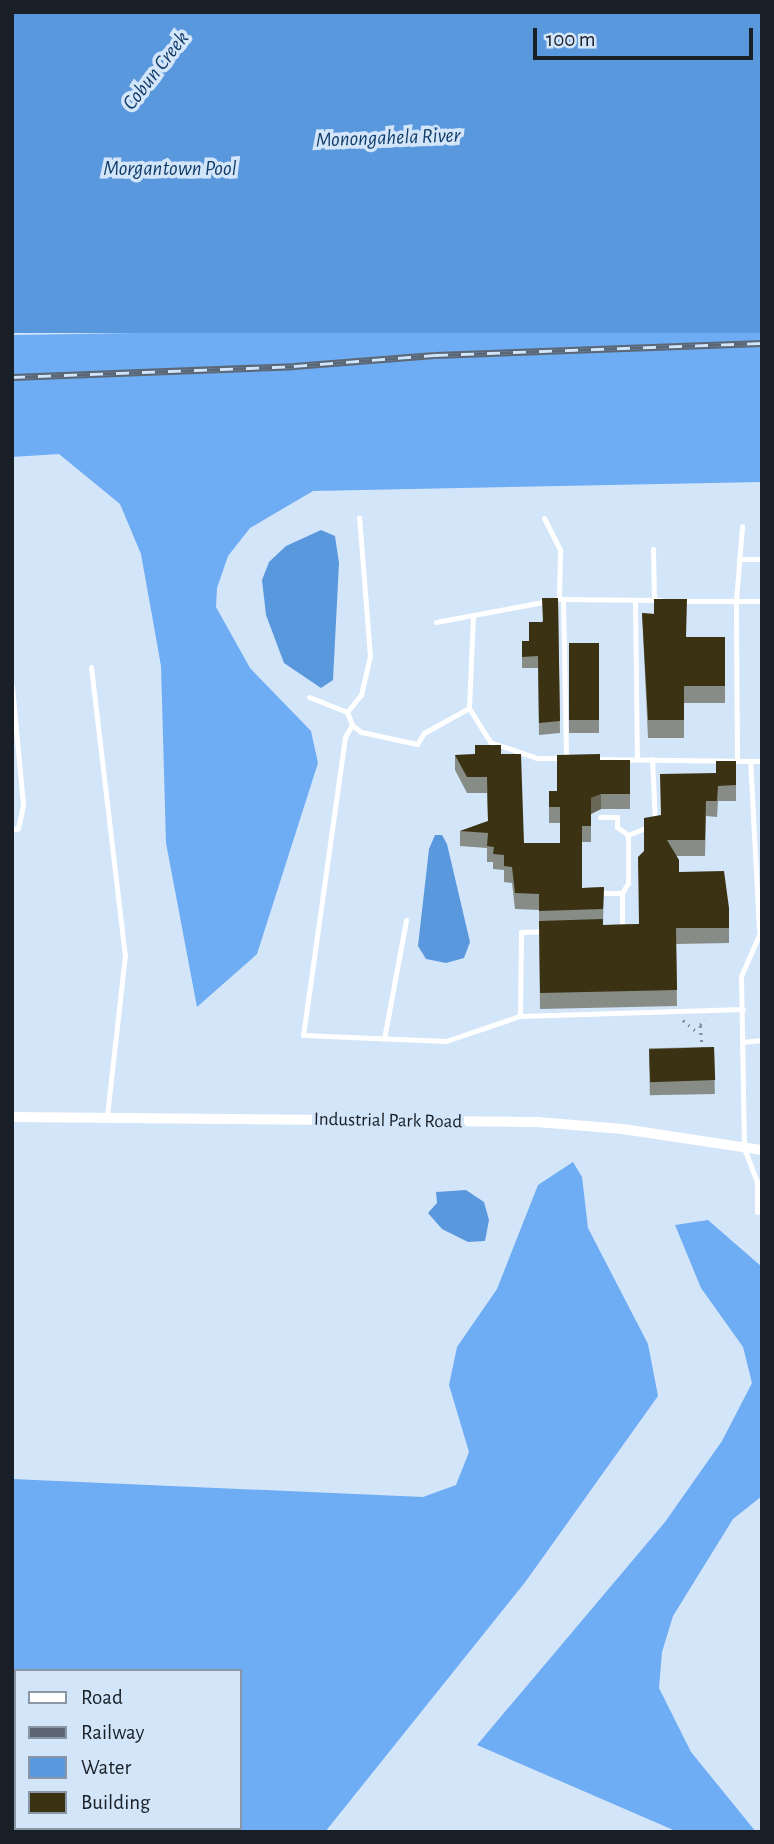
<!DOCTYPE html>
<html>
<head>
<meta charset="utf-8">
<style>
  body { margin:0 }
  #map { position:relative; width:774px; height:1844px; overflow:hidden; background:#d3e5f9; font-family:"Alegreya Sans",sans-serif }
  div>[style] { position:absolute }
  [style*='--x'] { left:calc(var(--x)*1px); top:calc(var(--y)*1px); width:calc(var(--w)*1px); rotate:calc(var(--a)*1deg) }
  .forest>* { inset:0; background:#6eacf4 }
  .water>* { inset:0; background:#5a98de; transform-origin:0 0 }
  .path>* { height:2.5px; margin-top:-1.25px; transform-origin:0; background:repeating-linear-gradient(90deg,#818e9c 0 2px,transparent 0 7px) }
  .lane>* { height:5px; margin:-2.5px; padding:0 2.5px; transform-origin:2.5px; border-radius:2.5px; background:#fff }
  .street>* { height:10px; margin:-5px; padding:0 5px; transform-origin:5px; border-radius:5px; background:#fff }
  .secondary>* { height:16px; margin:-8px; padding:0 8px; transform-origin:8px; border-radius:8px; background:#fff }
  .rail>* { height:7px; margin-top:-3.5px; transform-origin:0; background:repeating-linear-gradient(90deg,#d3e5f9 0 13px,#5c6773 0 26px); box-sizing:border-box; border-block:2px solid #5c6773 }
  .wall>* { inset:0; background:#878c86; transform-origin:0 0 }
  .shaded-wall>* { inset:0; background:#696858 }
  .building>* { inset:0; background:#3b3213; transform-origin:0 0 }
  span { translate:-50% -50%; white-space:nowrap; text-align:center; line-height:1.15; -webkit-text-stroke:7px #d3e5f9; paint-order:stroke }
  .street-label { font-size:19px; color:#181f26 }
  .water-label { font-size:21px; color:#113c6a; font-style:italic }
  .frame { position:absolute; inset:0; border:14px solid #181f26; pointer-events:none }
  .legend { position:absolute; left:14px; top:1669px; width:228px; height:161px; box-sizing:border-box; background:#d3e5f9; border:2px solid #8896a5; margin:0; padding:9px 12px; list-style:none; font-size:21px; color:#181f26 }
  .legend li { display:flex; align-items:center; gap:14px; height:35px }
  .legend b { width:35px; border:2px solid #8896a5 }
  .scale { position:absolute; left:533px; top:28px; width:220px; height:32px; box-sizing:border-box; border:4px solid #181f26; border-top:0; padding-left:9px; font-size:21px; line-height:24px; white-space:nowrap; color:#181f26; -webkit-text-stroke:5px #d3e5f9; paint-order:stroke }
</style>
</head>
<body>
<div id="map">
  <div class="forest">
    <i style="clip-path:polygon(762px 314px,762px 482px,313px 491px,250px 528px,228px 556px,217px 588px,216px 607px,250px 668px,311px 731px,318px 763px,257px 954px,197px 1007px,166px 843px,161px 666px,141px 554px,120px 504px,59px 454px,12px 457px,12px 335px,545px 326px)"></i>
    <i style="clip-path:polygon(573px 1162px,582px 1177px,588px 1228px,648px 1344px,658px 1396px,526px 1581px,325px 1832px,157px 1828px,240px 1828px,240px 1671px,16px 1671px,16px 1751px,12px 1749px,12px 1479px,423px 1497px,456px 1485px,469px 1452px,449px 1385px,457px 1347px,497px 1289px,538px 1185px)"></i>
    <i style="clip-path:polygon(708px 1220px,762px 1267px,762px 1496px,733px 1519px,673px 1616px,662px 1652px,659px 1688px,691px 1752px,756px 1832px,678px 1832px,477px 1745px,665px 1522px,722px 1441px,752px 1383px,743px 1347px,701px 1288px,675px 1225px)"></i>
  </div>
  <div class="water">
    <i style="left:12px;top:12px;width:750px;height:321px"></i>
    <i style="clip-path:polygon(321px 530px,335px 536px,339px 563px,333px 680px,321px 688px,284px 663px,266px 615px,262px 580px,269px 562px,286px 546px)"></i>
    <i style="clip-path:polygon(435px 835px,442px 835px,447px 844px,470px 942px,464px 958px,446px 963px,426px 959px,418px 946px,429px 849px)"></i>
    <i style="clip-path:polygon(466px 1190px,484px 1202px,489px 1220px,485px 1241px,468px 1242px,442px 1229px,428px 1213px,437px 1203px,436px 1192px)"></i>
  </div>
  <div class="path">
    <i style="--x:683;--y:1020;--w:21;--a:41"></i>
    <i style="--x:702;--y:1049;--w:24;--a:-95"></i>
    <i style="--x:700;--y:1025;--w:7;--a:-45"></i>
  </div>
  <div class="lane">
    <i style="--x:544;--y:518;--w:36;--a:63"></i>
    <i style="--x:560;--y:550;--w:49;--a:91.2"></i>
    <i style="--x:653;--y:549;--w:51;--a:88.9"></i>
    <i style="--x:739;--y:559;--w:23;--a:0"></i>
    <i style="--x:563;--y:599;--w:159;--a:88.9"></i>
    <i style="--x:635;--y:600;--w:159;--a:89.3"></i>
    <i style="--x:681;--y:601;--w:81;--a:0"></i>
    <i style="--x:473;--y:616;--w:92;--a:92.5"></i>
    <i style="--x:469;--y:708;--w:40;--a:58"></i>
    <i style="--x:490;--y:742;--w:50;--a:18.8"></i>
    <i style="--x:537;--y:758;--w:25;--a:0"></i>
    <i style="--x:436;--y:622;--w:125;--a:-10.6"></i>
    <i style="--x:559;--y:599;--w:102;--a:0.6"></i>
    <i style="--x:91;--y:667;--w:290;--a:83.3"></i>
    <i style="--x:125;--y:955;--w:161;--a:96.4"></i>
    <i style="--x:12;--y:686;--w:120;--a:84.7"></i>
    <i style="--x:23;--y:805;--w:24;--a:102"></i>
    <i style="--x:18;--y:828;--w:6;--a:162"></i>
    <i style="--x:309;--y:697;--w:41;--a:21.5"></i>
    <i style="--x:469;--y:708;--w:51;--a:150.9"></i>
    <i style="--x:424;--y:733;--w:13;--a:122"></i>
    <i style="--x:417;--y:744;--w:57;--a:-167.9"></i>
    <i style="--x:361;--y:732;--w:11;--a:-142"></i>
    <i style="--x:352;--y:725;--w:14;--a:120"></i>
    <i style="--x:345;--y:737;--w:301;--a:98"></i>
    <i style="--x:303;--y:1035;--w:143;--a:2.4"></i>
    <i style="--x:446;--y:1041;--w:78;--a:-18.7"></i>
    <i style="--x:520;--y:1016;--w:223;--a:-1.8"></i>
    <i style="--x:352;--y:725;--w:14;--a:-111"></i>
    <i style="--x:347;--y:712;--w:22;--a:-51"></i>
    <i style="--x:361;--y:695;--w:40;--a:-77"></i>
    <i style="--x:370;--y:656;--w:139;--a:-94.5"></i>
    <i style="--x:596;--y:759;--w:154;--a:0.7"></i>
    <i style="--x:737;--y:760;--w:159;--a:-90.4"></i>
    <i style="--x:736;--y:601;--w:75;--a:-85.4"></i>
    <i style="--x:600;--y:817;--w:17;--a:0"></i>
    <i style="--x:617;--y:817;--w:10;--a:90"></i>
    <i style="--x:617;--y:827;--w:14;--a:36"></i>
    <i style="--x:628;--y:835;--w:29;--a:-22"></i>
    <i style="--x:655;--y:824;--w:65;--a:-92.6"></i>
    <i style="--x:599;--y:893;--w:23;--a:0"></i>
    <i style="--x:622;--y:893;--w:36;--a:90"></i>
    <i style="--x:622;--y:893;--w:12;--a:-59"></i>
    <i style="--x:628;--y:883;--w:48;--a:-90"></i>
    <i style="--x:762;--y:928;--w:52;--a:113.6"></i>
    <i style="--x:741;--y:976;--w:172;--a:89"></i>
    <i style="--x:744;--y:1148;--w:36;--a:69"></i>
    <i style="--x:757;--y:1182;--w:5;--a:0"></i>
    <i style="--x:759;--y:930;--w:169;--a:-93"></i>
    <i style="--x:750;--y:761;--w:12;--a:0"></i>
    <i style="--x:520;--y:1016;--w:84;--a:-89.3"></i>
    <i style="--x:521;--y:932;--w:25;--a:-2"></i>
    <i style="--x:384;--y:1039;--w:121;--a:-79.5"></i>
    <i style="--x:743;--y:1042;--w:19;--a:-6"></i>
    <i style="--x:757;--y:1212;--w:30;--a:-90"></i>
  </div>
  <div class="street">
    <i style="--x:12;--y:1117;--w:525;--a:0.55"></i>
    <i style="--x:537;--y:1122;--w:86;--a:4.7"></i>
    <i style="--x:623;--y:1129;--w:141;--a:8.6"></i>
  </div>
  <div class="secondary">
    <i style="--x:12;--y:1774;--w:4;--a:14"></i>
    <i style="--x:132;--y:1828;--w:7;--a:34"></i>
  </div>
  <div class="rail">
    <i style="--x:12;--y:377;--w:282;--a:-2.2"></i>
    <i style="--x:294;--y:366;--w:141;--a:-4.5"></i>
    <i style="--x:435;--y:355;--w:327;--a:-2.1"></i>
  </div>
  <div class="wall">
    <i style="clip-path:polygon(558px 598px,560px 733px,539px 735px,538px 668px,522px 668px,522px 641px,529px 641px)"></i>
    <i style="clip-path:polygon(642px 613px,654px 614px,687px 637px,725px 637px,725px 703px,684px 703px,684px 738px,648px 738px)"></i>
    <i style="left:569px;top:643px;width:30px;height:90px"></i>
    <i style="clip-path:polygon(501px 754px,524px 843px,560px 843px,560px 823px,549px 823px,549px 791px,557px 791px,600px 760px,630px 760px,630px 809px,601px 809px,591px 814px,591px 842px,582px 842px,582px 888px,604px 887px,603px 925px,639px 924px,644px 851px,661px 815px,716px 773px,736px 761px,736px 801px,718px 801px,717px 817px,706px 816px,705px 856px,676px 856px,679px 872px,729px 908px,729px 943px,676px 944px,677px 1006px,540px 1009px,539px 910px,515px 909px,512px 883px,504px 882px,504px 870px,493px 869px,493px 862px,487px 862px,487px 848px,460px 846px,460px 831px,488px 821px,487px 793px,467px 793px,455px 770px,455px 755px)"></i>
    <i style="left:714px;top:1047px;width:47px;height:65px;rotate:89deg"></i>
  </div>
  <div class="shaded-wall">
    <i style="clip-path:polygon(601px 794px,601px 809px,591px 814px,591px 798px)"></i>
  </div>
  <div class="building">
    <i style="clip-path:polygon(542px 598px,558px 598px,560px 721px,539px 723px,538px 656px,522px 657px,522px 641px,529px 641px,529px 622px,543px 622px)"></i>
    <i style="clip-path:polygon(654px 599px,687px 599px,686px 637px,725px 637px,725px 686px,684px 686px,684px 720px,648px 720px,642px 613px,654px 614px)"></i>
    <i style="left:569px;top:643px;width:30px;height:77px"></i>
    <i style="clip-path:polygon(475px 745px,501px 745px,501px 754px,521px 754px,524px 843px,560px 843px,560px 807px,549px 807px,549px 791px,557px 791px,557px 755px,600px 754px,600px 760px,630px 760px,630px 794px,601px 794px,591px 798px,591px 826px,582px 826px,582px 888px,604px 887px,603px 909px,539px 911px,539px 894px,515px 893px,512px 867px,504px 866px,504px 855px,493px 854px,494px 847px,487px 846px,488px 833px,460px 831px,488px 821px,487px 777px,467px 777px,455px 755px,475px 754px)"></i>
    <i style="clip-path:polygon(716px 761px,736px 761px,736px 785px,718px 786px,717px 801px,706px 801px,705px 840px,667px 840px,679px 860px,679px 872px,724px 871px,729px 908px,729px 928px,676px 928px,677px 990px,540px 993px,539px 921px,603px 919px,603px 925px,639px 924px,638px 857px,644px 851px,644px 818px,661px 815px,660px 774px,716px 773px)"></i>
    <i style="left:714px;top:1047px;width:33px;height:65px;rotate:88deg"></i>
  </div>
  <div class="street-label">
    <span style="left:388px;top:1121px;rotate:1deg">Industrial Park Road</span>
  </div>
  <div class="water-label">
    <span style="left:156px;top:71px;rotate:-52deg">Cobun Creek</span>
    <span style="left:388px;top:138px;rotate:-2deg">Monongahela River</span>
    <span style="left:170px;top:169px">Morgantown Pool</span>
  </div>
  <div class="frame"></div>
  <ul class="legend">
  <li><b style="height:9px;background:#fff"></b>Road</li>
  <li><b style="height:9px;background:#5c6773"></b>Railway</li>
  <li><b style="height:19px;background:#5a98de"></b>Water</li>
  <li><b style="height:19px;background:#3b3213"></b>Building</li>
  </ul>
  <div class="scale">100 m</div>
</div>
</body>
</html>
